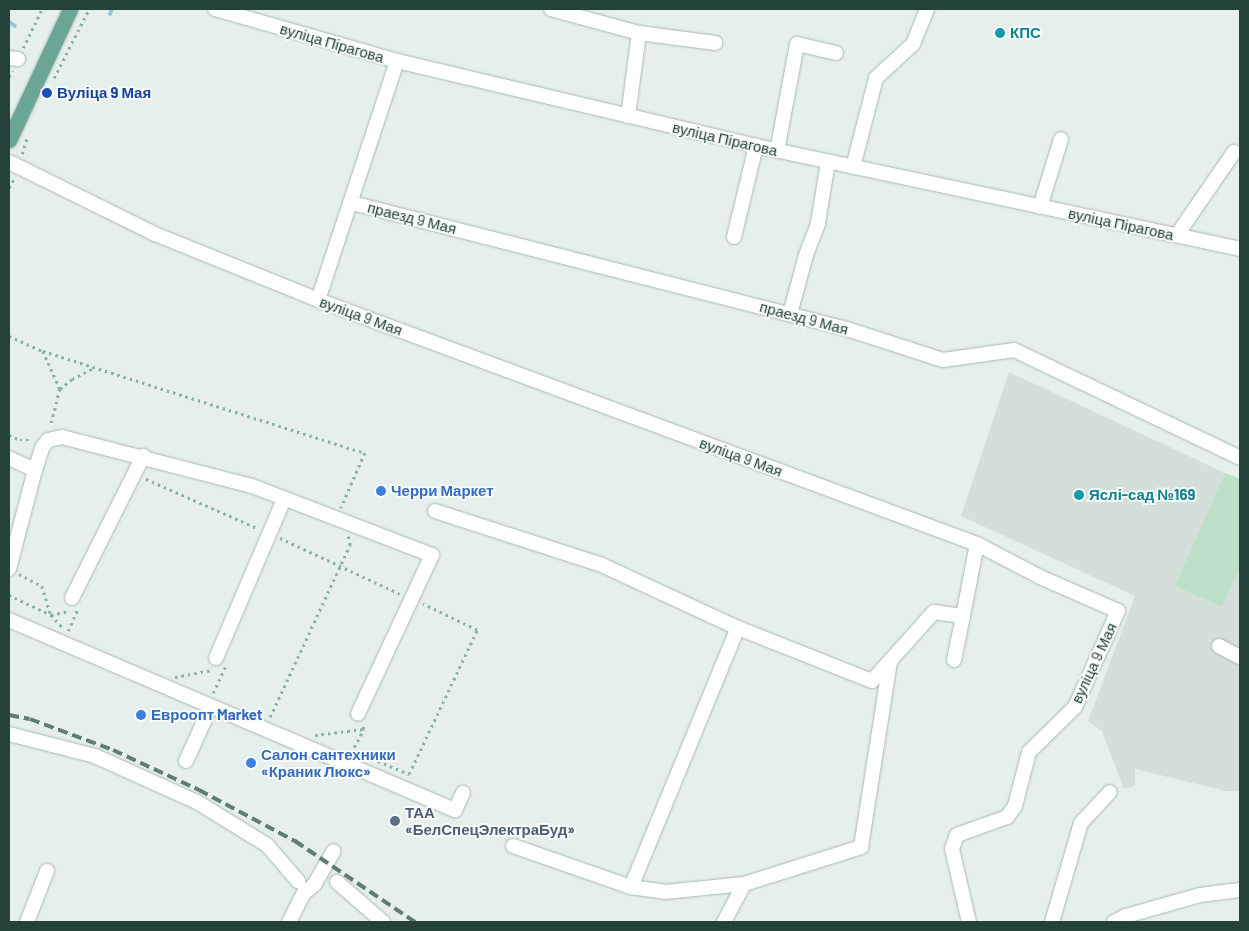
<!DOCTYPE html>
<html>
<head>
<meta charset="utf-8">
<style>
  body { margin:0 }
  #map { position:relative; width:1249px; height:931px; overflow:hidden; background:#e6efeb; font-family:Barlow,sans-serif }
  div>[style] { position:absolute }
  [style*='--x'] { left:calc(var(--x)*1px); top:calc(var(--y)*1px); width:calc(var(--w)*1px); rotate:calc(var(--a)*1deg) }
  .built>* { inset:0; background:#d4dfda }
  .green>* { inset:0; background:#bfe0c8 }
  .stream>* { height:4px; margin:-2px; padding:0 2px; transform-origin:2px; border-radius:2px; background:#8ec9d4 }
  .path>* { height:2.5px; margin-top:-1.25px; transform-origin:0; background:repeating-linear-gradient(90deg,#86b3a5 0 2.5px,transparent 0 6.5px) }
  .roads { filter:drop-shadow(0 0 1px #a8b8b2) drop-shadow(0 0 1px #a8b8b2) }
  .minor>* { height:14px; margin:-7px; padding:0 7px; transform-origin:7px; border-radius:7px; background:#fff }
  .major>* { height:15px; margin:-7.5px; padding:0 7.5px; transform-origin:7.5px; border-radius:7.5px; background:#6aa596 }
  .rail>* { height:4px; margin-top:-2px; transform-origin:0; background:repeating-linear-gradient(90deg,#5f7d75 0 10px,transparent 0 15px) }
  .dots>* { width:14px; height:14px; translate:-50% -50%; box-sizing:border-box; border:2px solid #f7fbf9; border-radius:50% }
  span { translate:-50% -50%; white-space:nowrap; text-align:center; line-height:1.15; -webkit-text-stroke:4px #f7fbf9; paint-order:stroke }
  .culture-label { font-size:15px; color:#0d838f; font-weight:700 }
  .left { translate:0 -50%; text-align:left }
  .street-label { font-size:15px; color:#24423a }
  .transit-label { font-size:15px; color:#164399; font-weight:700 }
  .shop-label { font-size:15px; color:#366cbe; font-weight:700 }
  .service-label { font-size:15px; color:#4e5e75; font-weight:700 }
  .frame { position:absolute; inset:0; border:10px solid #24423a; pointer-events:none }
</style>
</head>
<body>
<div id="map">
  <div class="built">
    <i style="clip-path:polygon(1009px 372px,1240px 480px,1240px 791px,1226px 791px,1135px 769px,1135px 786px,1124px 789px,1102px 731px,1088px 721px,1135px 596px,961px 516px)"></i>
  </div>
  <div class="green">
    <i style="clip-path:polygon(1225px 473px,1240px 479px,1240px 567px,1222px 607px,1175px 586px)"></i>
  </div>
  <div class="stream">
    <i style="--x:110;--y:14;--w:5;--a:-68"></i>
    <i style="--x:9;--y:22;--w:7;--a:34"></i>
  </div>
  <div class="path">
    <i style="--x:23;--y:48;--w:43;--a:-64"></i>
    <i style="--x:9;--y:77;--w:7;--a:-63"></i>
    <i style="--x:54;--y:78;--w:77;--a:-63.1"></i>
    <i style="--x:22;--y:154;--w:17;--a:-73"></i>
    <i style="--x:9;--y:188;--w:11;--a:-63"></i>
    <i style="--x:9;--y:336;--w:37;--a:24"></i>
    <i style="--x:43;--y:351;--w:338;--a:17.6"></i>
    <i style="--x:365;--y:453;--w:60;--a:113.6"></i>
    <i style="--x:43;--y:351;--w:42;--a:65.9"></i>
    <i style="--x:60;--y:389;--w:37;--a:104"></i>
    <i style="--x:60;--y:389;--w:16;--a:-40"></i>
    <i style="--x:72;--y:379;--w:25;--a:-27"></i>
    <i style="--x:9;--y:435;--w:12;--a:24"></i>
    <i style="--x:20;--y:440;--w:12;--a:0"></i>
    <i style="--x:146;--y:479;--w:121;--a:23.8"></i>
    <i style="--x:280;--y:538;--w:132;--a:25"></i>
    <i style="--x:19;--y:574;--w:26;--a:28"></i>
    <i style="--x:42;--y:586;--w:30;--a:73"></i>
    <i style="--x:51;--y:615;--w:18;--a:-13"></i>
    <i style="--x:9;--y:595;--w:47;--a:25.5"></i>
    <i style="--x:51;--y:615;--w:19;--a:47"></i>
    <i style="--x:68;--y:631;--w:24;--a:-66"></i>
    <i style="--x:175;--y:677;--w:37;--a:-11"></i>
    <i style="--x:213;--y:693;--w:29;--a:-65"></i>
    <i style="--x:270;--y:717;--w:190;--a:-65.1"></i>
    <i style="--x:350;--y:545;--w:9;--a:-103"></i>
    <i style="--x:315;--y:735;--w:49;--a:-7"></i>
    <i style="--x:354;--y:751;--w:60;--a:22.7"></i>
    <i style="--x:409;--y:774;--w:159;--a:-64.7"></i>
    <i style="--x:477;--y:630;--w:60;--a:-154.3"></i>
    <i style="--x:351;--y:753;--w:27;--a:-62"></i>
    <i style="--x:364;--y:729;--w:4;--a:-117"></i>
  </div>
  <div class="roads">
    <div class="minor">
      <i style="--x:215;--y:9;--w:189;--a:15.9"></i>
      <i style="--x:397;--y:61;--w:369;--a:13.3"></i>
      <i style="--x:756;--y:146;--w:495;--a:12"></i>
      <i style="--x:551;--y:9;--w:91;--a:15.3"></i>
      <i style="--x:639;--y:33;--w:84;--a:97.5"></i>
      <i style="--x:639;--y:33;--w:77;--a:7.5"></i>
      <i style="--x:9;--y:58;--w:9;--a:6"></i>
      <i style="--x:777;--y:151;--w:109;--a:-79.4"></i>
      <i style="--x:797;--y:44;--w:40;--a:13"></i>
      <i style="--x:9;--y:162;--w:163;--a:26.3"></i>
      <i style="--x:155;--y:234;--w:176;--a:22"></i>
      <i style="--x:318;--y:300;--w:703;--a:20.32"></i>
      <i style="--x:977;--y:544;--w:71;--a:27.6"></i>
      <i style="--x:1040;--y:577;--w:85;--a:23.6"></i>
      <i style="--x:1118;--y:611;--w:105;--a:114.1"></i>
      <i style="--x:1075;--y:707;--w:64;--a:135.6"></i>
      <i style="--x:1029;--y:752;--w:56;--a:104.5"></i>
      <i style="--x:1015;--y:806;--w:14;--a:126"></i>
      <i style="--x:1007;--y:817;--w:53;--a:160.2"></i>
      <i style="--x:957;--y:835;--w:15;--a:110"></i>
      <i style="--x:952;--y:849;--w:75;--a:76.9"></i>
      <i style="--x:853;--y:167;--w:92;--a:-75.5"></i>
      <i style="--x:876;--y:78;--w:50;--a:-42.6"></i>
      <i style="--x:913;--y:44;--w:38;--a:-68"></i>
      <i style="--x:352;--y:203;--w:511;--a:14.28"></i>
      <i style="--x:847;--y:329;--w:101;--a:17.9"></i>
      <i style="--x:943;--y:360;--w:72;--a:-8"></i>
      <i style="--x:1014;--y:350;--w:250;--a:25.5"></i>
      <i style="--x:1040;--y:207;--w:71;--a:-72.8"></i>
      <i style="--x:1177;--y:235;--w:101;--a:-55.5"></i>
      <i style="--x:734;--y:237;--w:94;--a:-76.4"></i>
      <i style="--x:318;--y:300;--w:252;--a:-71.7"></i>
      <i style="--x:790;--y:314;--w:61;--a:-74.8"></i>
      <i style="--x:806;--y:255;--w:34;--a:-69"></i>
      <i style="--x:818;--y:223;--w:62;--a:-80.7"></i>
      <i style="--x:9;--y:458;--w:29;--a:25"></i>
      <i style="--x:35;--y:470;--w:23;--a:-72"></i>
      <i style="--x:42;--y:448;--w:10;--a:-53"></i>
      <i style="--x:48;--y:440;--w:14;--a:-12"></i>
      <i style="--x:62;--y:437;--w:196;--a:14.5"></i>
      <i style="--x:252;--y:486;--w:193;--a:21"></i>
      <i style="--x:432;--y:555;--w:175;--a:115"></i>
      <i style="--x:435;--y:511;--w:176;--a:17.9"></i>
      <i style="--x:602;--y:565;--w:150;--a:24.9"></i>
      <i style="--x:738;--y:628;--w:144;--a:21.6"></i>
      <i style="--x:872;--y:681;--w:93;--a:-48.1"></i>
      <i style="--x:934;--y:612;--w:29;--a:8"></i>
      <i style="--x:963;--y:616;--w:73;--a:-79"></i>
      <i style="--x:9;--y:569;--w:102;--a:-75.3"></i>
      <i style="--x:72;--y:598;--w:159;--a:-63.4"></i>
      <i style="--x:9;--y:620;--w:485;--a:23.1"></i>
      <i style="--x:455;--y:810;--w:19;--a:-65"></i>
      <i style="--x:1219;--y:646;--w:24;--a:28"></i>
      <i style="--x:216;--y:658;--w:173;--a:-66.8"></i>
      <i style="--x:954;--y:660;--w:45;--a:-78.4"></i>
      <i style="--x:9;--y:734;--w:89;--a:14.3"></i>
      <i style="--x:95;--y:756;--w:112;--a:24.3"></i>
      <i style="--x:197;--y:802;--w:82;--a:31.6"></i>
      <i style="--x:267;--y:845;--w:48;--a:49.3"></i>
      <i style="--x:186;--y:761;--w:60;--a:-65.6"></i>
      <i style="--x:513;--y:846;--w:125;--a:19.2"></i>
      <i style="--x:631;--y:887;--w:280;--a:-67.6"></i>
      <i style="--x:337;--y:882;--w:61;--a:41"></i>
      <i style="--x:744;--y:884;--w:123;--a:-17.5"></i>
      <i style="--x:861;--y:847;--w:188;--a:-81.1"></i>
      <i style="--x:631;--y:887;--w:34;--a:8"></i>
      <i style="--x:665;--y:892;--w:79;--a:-5.8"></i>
      <i style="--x:744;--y:884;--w:43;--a:117.8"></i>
      <i style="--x:27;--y:922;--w:55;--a:-68.6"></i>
      <i style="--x:289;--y:922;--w:33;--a:-63"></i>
      <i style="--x:304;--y:893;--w:13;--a:-39"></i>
      <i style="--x:314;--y:885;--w:39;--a:-60"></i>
      <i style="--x:1052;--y:922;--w:103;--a:-73.7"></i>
      <i style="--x:1081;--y:823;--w:42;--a:-46.9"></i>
      <i style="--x:1114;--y:922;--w:13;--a:-27"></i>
      <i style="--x:1126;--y:916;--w:77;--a:-15.8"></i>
      <i style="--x:1200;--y:895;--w:40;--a:-7.1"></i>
    </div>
    <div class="major">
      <i style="--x:9;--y:140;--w:145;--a:-65"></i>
    </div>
  </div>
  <div class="rail">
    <i style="--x:9;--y:715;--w:21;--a:11"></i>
    <i style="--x:30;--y:719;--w:89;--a:20.5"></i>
    <i style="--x:113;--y:750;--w:95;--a:24.9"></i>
    <i style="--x:199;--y:790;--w:109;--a:28"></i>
    <i style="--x:295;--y:841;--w:145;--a:34"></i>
  </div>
  <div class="dots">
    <i style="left:1000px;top:33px;background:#0f9aa8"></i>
    <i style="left:47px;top:93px;background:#1a4fb4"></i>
    <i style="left:381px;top:491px;background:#3f7fe0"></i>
    <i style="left:1079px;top:495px;background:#0f9aa8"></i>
    <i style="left:141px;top:715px;background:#3f7fe0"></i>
    <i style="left:251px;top:763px;background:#3f7fe0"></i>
    <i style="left:395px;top:821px;background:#5c6f8a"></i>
  </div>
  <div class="culture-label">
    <span class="left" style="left:1010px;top:33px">КПС</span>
    <span class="left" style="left:1089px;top:495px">Яслі-сад №169</span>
  </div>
  <div class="street-label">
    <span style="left:332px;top:43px;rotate:16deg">вуліца Пірагова</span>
    <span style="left:725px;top:139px;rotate:13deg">вуліца Пірагова</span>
    <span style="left:412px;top:218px;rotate:14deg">праезд 9 Мая</span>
    <span style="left:1121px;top:224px;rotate:12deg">вуліца Пірагова</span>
    <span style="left:361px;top:316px;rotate:20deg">вуліца 9 Мая</span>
    <span style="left:804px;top:318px;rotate:15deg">праезд 9 Мая</span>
    <span style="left:741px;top:457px;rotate:20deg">вуліца 9 Мая</span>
    <span style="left:1094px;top:663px;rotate:-65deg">вуліца 9 Мая</span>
  </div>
  <div class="transit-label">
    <span class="left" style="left:57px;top:93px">Вуліца 9 Мая</span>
  </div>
  <div class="shop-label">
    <span class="left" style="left:391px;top:491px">Черри Маркет</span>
    <span class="left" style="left:151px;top:715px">Евроопт Market</span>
    <span class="left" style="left:261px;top:763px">Салон сантехники<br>«Краник Люкс»</span>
  </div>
  <div class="service-label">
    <span class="left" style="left:405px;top:821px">ТАА<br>«БелСпецЭлектраБуд»</span>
  </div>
  <div class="frame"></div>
</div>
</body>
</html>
